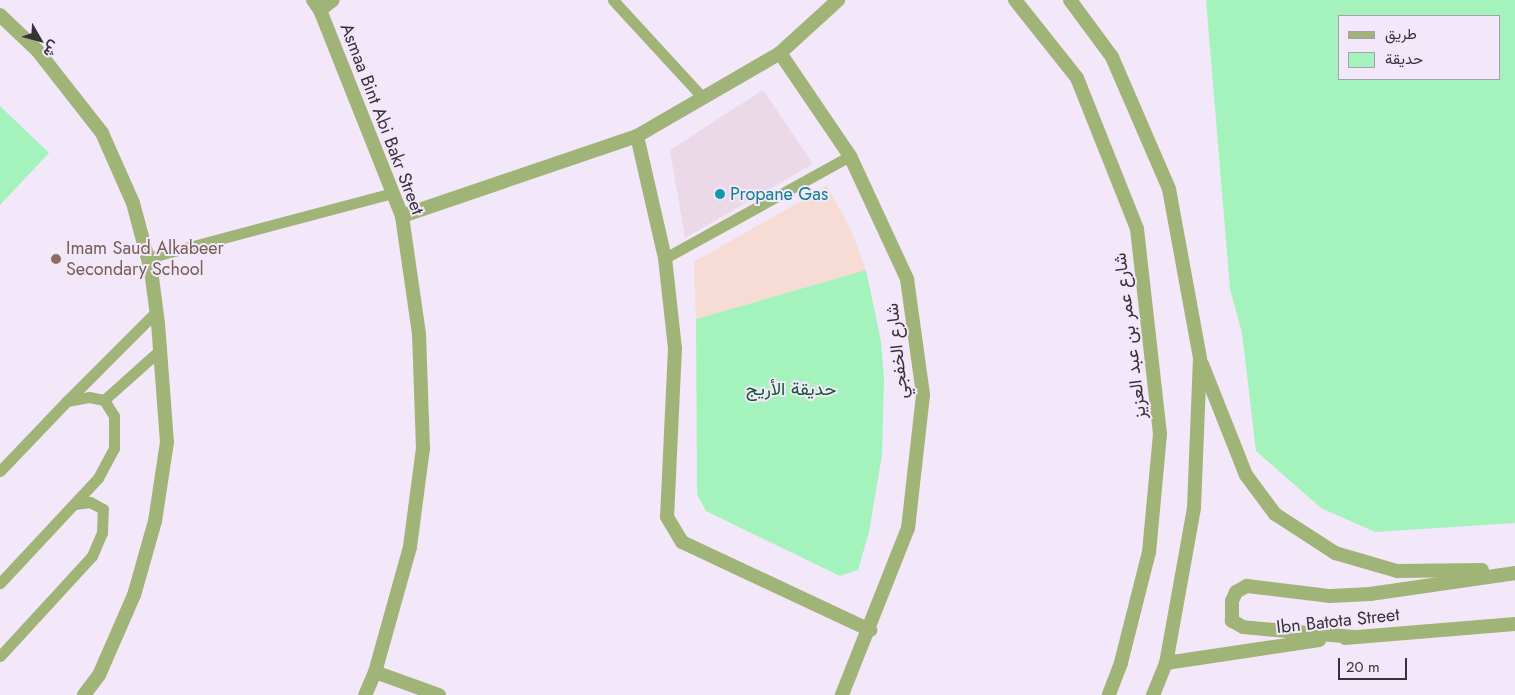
<!DOCTYPE html>
<html>
<head>
<meta charset="utf-8">
<style>
  body { margin:0 }
  #map { position:relative; width:1515px; height:695px; overflow:hidden; background:#f3e7fa; font-family:Jost,Vazirmatn,sans-serif }
  div>[style] { position:absolute }
  [style*='--x'] { left:calc(var(--x)*1px); top:calc(var(--y)*1px); width:calc(var(--w)*1px); rotate:calc(var(--a)*1deg) }
  .commercial>* { inset:0; background:#ebd9e7 }
  .industrial>* { inset:0; background:#f6dcd5 }
  .green>* { inset:0; background:#a4f3bd }
  .service>* { height:11px; margin:-5.5px; padding:0 5.5px; transform-origin:5.5px; border-radius:5.5px; background:#a1b477 }
  .minor>* { height:14px; margin:-7px; padding:0 7px; transform-origin:7px; border-radius:7px; background:#a1b477 }
  .tertiary>* { height:14px; margin:-7px; padding:0 7px; transform-origin:7px; border-radius:7px; background:#a1b477 }
  .dots>* { width:14px; height:14px; translate:-50% -50%; box-sizing:border-box; border:2px solid #f3e7fa; border-radius:50% }
  span { translate:-50% -50%; white-space:nowrap; text-align:center; line-height:1.15; -webkit-text-stroke:4px #f3e7fa; paint-order:stroke }
  .street-label { font-size:18px; color:#363239 }
  .culture-label { font-size:18px; color:#0d838f }
  .left { translate:0 -50%; text-align:left }
  .education-label { font-size:18px; color:#785e54 }
  .park-label { font-size:18px; color:#0e5830 }
  .legend { position:absolute; left:1338px; top:15px; width:162px; height:65px; box-sizing:border-box; background:#f3e7fa; border:1px solid #a79fad; margin:0; padding:6px 9px; list-style:none; font-size:15px; color:#363239 }
  .legend li { display:flex; align-items:center; gap:10px; height:25px }
  .legend b { width:25px; border:1px solid #a79fad }
  .north { position:absolute; left:15px; top:15px; width:50px; height:50px; -webkit-text-stroke:4px #f3e7fa; paint-order:stroke; rotate:128deg; font-size:14px; font-weight:700; line-height:20px; text-align:center; color:#363239 }
  .north::after { content:''; display:block; margin:auto; width:18px; height:22px; background:#363239; clip-path:polygon(50% 0,100% 100%,50% 72%,0 100%) }
  .scale { position:absolute; left:1338px; top:658px; width:69px; height:22px; box-sizing:border-box; border:2px solid #363239; border-top:0; padding-left:6px; font-size:15px; line-height:18px; white-space:nowrap; color:#363239; -webkit-text-stroke:4px #f3e7fa; paint-order:stroke }
</style>
</head>
<body>
<div id="map">
  <div class="commercial">
    <i style="clip-path:polygon(763px 90px,813px 164px,685px 238px,670px 150px)"></i>
  </div>
  <div class="industrial">
    <i style="clip-path:polygon(827px 186px,851px 230px,866px 270px,696px 319px,694px 262px)"></i>
  </div>
  <div class="green">
    <i style="clip-path:polygon(evenodd,1206px 0,1515px 0,1515px 523px,1375px 532px,1321px 508px,1256px 451px,1242px 333px,1230px 289px,1206px 0,1339px 16px,1499px 16px,1499px 79px,1339px 79px,1339px 16px)"></i>
    <i style="clip-path:polygon(0 106px,49px 153px,0 205px)"></i>
    <i style="clip-path:polygon(866px 270px,881px 341px,884px 378px,882px 455px,869px 532px,858px 570px,840px 576px,706px 511px,697px 494px,696px 319px)"></i>
  </div>
  <div class="service">
    <i style="--x:613;--y:0;--w:133;--a:47.4"></i>
    <i style="--x:148;--y:258;--w:253;--a:-14.9"></i>
    <i style="--x:665;--y:258;--w:211;--a:-28.9"></i>
    <i style="--x:104;--y:400;--w:76;--a:-41.8"></i>
    <i style="--x:67;--y:401;--w:127;--a:-45"></i>
    <i style="--x:0;--y:471;--w:97;--a:-46.3"></i>
    <i style="--x:67;--y:401;--w:22;--a:-10"></i>
    <i style="--x:89;--y:397;--w:15;--a:11"></i>
    <i style="--x:104;--y:400;--w:19;--a:58"></i>
    <i style="--x:114;--y:416;--w:32;--a:90"></i>
    <i style="--x:114;--y:448;--w:34;--a:118"></i>
    <i style="--x:98;--y:478;--w:144;--a:133"></i>
    <i style="--x:0;--y:656;--w:136;--a:-47.4"></i>
    <i style="--x:92;--y:556;--w:25;--a:-67"></i>
    <i style="--x:102;--y:533;--w:24;--a:-88"></i>
    <i style="--x:103;--y:509;--w:15;--a:-152"></i>
    <i style="--x:90;--y:502;--w:15;--a:172"></i>
  </div>
  <div class="minor">
    <i style="--x:313;--y:0;--w:12;--a:55"></i>
    <i style="--x:320;--y:10;--w:222;--a:68.3"></i>
    <i style="--x:402;--y:216;--w:119;--a:81.8"></i>
    <i style="--x:419;--y:334;--w:114;--a:88"></i>
    <i style="--x:423;--y:448;--w:100;--a:97.5"></i>
    <i style="--x:410;--y:547;--w:130;--a:105.6"></i>
    <i style="--x:375;--y:672;--w:25;--a:113"></i>
    <i style="--x:320;--y:10;--w:16;--a:-38"></i>
    <i style="--x:0;--y:15;--w:51;--a:43.4"></i>
    <i style="--x:37;--y:50;--w:105;--a:51.9"></i>
    <i style="--x:102;--y:133;--w:77;--a:66.1"></i>
    <i style="--x:133;--y:203;--w:69;--a:75"></i>
    <i style="--x:151;--y:270;--w:53;--a:82.5"></i>
    <i style="--x:158;--y:323;--w:119;--a:85.7"></i>
    <i style="--x:167;--y:442;--w:80;--a:98.6"></i>
    <i style="--x:155;--y:521;--w:77;--a:105.8"></i>
    <i style="--x:134;--y:595;--w:87;--a:113.6"></i>
    <i style="--x:99;--y:675;--w:25;--a:127"></i>
    <i style="--x:780;--y:53;--w:125;--a:55.8"></i>
    <i style="--x:850;--y:156;--w:136;--a:65.1"></i>
    <i style="--x:907;--y:279;--w:117;--a:82.1"></i>
    <i style="--x:923;--y:395;--w:134;--a:96.4"></i>
    <i style="--x:908;--y:528;--w:180;--a:111.6"></i>
    <i style="--x:637;--y:136;--w:125;--a:77.1"></i>
    <i style="--x:665;--y:258;--w:91;--a:83.7"></i>
    <i style="--x:675;--y:348;--w:169;--a:92.7"></i>
    <i style="--x:667;--y:517;--w:29;--a:59"></i>
    <i style="--x:682;--y:542;--w:208;--a:25.1"></i>
    <i style="--x:402;--y:216;--w:248;--a:-18.8"></i>
    <i style="--x:637;--y:136;--w:165;--a:-30.1"></i>
    <i style="--x:780;--y:53;--w:79;--a:-42.4"></i>
    <i style="--x:375;--y:672;--w:68;--a:19.8"></i>
  </div>
  <div class="tertiary">
    <i style="--x:1015;--y:0;--w:100;--a:51.5"></i>
    <i style="--x:1077;--y:78;--w:162;--a:68.3"></i>
    <i style="--x:1137;--y:229;--w:206;--a:83.6"></i>
    <i style="--x:1160;--y:434;--w:119;--a:95.3"></i>
    <i style="--x:1149;--y:552;--w:114;--a:104.2"></i>
    <i style="--x:1121;--y:663;--w:34;--a:111"></i>
    <i style="--x:1070;--y:0;--w:71;--a:53.6"></i>
    <i style="--x:1112;--y:57;--w:144;--a:66.6"></i>
    <i style="--x:1169;--y:189;--w:172;--a:79.6"></i>
    <i style="--x:1200;--y:358;--w:150;--a:92.3"></i>
    <i style="--x:1194;--y:508;--w:158;--a:100.2"></i>
    <i style="--x:1166;--y:663;--w:35;--a:112"></i>
    <i style="--x:1202;--y:364;--w:119;--a:68.4"></i>
    <i style="--x:1246;--y:475;--w:49;--a:53.4"></i>
    <i style="--x:1275;--y:514;--w:72;--a:33"></i>
    <i style="--x:1335;--y:553;--w:65;--a:16.2"></i>
    <i style="--x:1397;--y:571;--w:85;--a:-0.7"></i>
    <i style="--x:1354;--y:637;--w:111;--a:-174.9"></i>
    <i style="--x:1243;--y:627;--w:13;--a:-151"></i>
    <i style="--x:1232;--y:621;--w:20;--a:-90"></i>
    <i style="--x:1232;--y:601;--w:10;--a:-66"></i>
    <i style="--x:1236;--y:592;--w:13;--a:-29"></i>
    <i style="--x:1247;--y:586;--w:84;--a:6.9"></i>
    <i style="--x:1330;--y:596;--w:40;--a:-2.9"></i>
    <i style="--x:1370;--y:594;--w:147;--a:-8.2"></i>
    <i style="--x:1345;--y:638;--w:171;--a:-4.7"></i>
    <i style="--x:1166;--y:663;--w:155;--a:-8.5"></i>
  </div>
  <div class="dots">
    <i style="left:720px;top:194px;background:#0f9aa8"></i>
    <i style="left:56px;top:259px;background:#8d6e63"></i>
  </div>
  <div class="street-label">
    <span style="left:382px;top:119px;rotate:69deg">Asmaa Bint Abi Bakr Street</span>
    <span style="left:1130px;top:336px;rotate:-97deg">شارع عمر بن عبد العزيز</span>
    <span style="left:897px;top:351px;rotate:-96deg">شارع الخفجي</span>
    <span style="left:1338px;top:621px;rotate:-6deg">Ibn Batota Street</span>
  </div>
  <div class="culture-label">
    <span class="left" style="left:730px;top:194px">Propane Gas</span>
  </div>
  <div class="education-label">
    <span class="left" style="left:66px;top:259px">Imam Saud Alkabeer<br>Secondary School</span>
  </div>
  <div class="park-label">
    <span style="left:791px;top:389px">حديقة الأريج</span>
  </div>
  <ul class="legend">
  <li><b style="height:6px;background:#a1b477"></b>طريق</li>
  <li><b style="height:14px;background:#a4f3bd"></b>حديقة</li>
  </ul>
  <div class="north">ش</div>
  <div class="scale">20 m</div>
</div>
</body>
</html>
